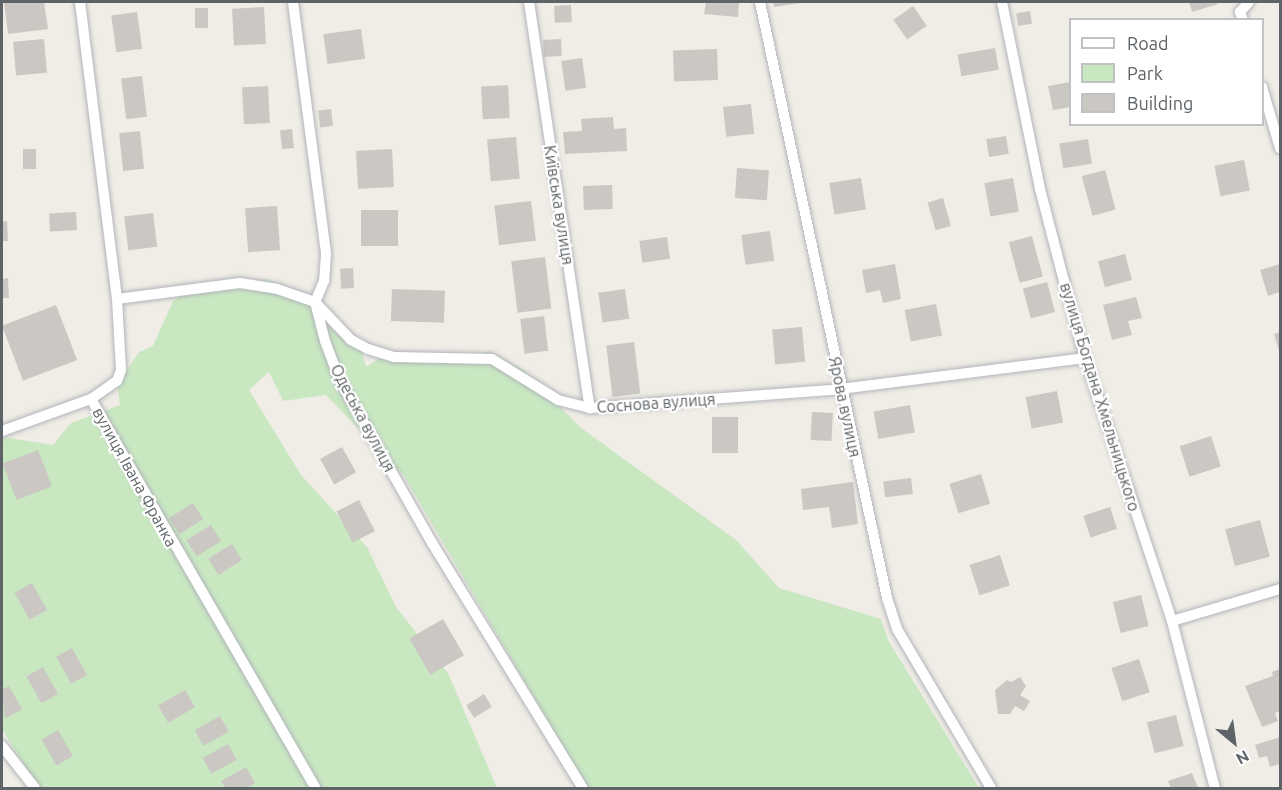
<!DOCTYPE html>
<html>
<head>
<meta charset="utf-8">
<style>
  body { margin:0 }
  #map { position:relative; width:1282px; height:790px; overflow:hidden; background:#f0ece6; font-family:Ubuntu,sans-serif }
  div>[style] { position:absolute }
  [style*='--x'] { left:calc(var(--x)*1px); top:calc(var(--y)*1px); width:calc(var(--w)*1px); rotate:calc(var(--a)*1deg) }
  .green>* { inset:0; background:#c9e8c2 }
  .building>* { inset:0; background:#cbc7c2; transform-origin:0 0 }
  .roads { filter:drop-shadow(0 0 2px #b1b5b9) drop-shadow(0 0 2px #b1b5b9) }
  .minor>* { height:10px; margin:-5px; padding:0 5px; transform-origin:5px; border-radius:5px; background:#fff }
  span { translate:-50% -50%; white-space:nowrap; text-align:center; line-height:1.15; -webkit-text-stroke:4.5px #fff; paint-order:stroke }
  .street-label { font-size:16px; color:#5e6367 }
  .frame { position:absolute; inset:0; border:3px solid #5e6367; pointer-events:none }
  .legend { position:absolute; left:1069px; top:18px; width:195px; height:108px; box-sizing:border-box; background:#fff; border:2px solid #bfc1c2; margin:0; padding:8px 10px; list-style:none; font-size:18px; color:#5e6367 }
  .legend li { display:flex; align-items:center; gap:12px; height:30px }
  .legend b { width:30px; border:2px solid #bfc1c2 }
  .north { position:absolute; left:1204px; top:712px; width:60px; height:60px; -webkit-text-stroke:4px #fff; paint-order:stroke; rotate:151deg; font-size:16px; font-weight:700; line-height:24px; text-align:center; color:#5e6367 }
  .north::after { content:''; display:block; margin:auto; width:21px; height:27px; background:#5e6367; clip-path:polygon(50% 0,100% 100%,50% 72%,0 100%) }
</style>
</head>
<body>
<div id="map">
  <div class="green">
    <i style="clip-path:polygon(268px 279px,304px 300px,361px 349px,366px 367px,388px 353px,473px 356px,489px 351px,525px 371px,581px 428px,736px 540px,779px 588px,881px 619px,888px 640px,979px 788px,587px 788px,404px 476px,326px 395px,283px 401px,269px 372px,249px 390px,301px 475px,367px 547px,396px 607px,448px 673px,497px 788px,38px 788px,2px 729px,2px 437px,53px 445px,71px 423px,120px 405px,117px 385px,139px 352px,153px 346px,173px 301px,198px 284px)"></i>
  </div>
  <div class="building">
    <i style="clip-path:polygon(4px 2px,44px 2px,48px 29px,8px 34px)"></i>
    <i style="clip-path:polygon(706px 2px,739px 2px,738px 17px,704px 14px)"></i>
    <i style="clip-path:polygon(773px 2px,800px 2px,800px 3px,774px 7px)"></i>
    <i style="clip-path:polygon(1189px 2px,1217px 2px,1218px 4px,1192px 12px)"></i>
    <i style="left:571px;top:5px;width:17px;height:17px;rotate:87deg"></i>
    <i style="left:913px;top:6px;width:24px;height:24px;rotate:55deg"></i>
    <i style="left:264px;top:7px;width:37px;height:32px;rotate:87deg"></i>
    <i style="left:195px;top:8px;width:13px;height:20px"></i>
    <i style="left:1030px;top:11px;width:13px;height:14px;rotate:81deg"></i>
    <i style="left:137px;top:12px;width:37px;height:26px;rotate:82deg"></i>
    <i style="left:361px;top:29px;width:30px;height:38px;rotate:82deg"></i>
    <i style="left:44px;top:39px;width:34px;height:31px;rotate:85deg"></i>
    <i style="left:561px;top:39px;width:17px;height:18px;rotate:87deg"></i>
    <i style="left:995px;top:48px;width:22px;height:38px;rotate:80deg"></i>
    <i style="left:717px;top:49px;width:31px;height:44px;rotate:88deg"></i>
    <i style="left:582px;top:58px;width:30px;height:21px;rotate:82deg"></i>
    <i style="left:142px;top:76px;width:41px;height:21px;rotate:83deg"></i>
    <i style="clip-path:polygon(1070px 82px,1070px 107px,1053px 110px,1048px 86px)"></i>
    <i style="left:508px;top:85px;width:33px;height:27px;rotate:87deg"></i>
    <i style="left:268px;top:86px;width:37px;height:26px;rotate:87deg"></i>
    <i style="left:751px;top:104px;width:30px;height:28px;rotate:84deg"></i>
    <i style="left:331px;top:109px;width:17px;height:13px;rotate:83deg"></i>
    <i style="clip-path:polygon(613px 117px,614px 129px,626px 128px,627px 151px,565px 154px,563px 132px,582px 131px,581px 119px)"></i>
    <i style="left:292px;top:129px;width:19px;height:12px;rotate:84deg"></i>
    <i style="left:140px;top:131px;width:38px;height:21px;rotate:84deg"></i>
    <i style="left:1006px;top:136px;width:18px;height:20px;rotate:81deg"></i>
    <i style="left:516px;top:137px;width:42px;height:29px;rotate:85deg"></i>
    <i style="left:1088px;top:139px;width:25px;height:29px;rotate:81deg"></i>
    <i style="left:23px;top:149px;width:13px;height:20px"></i>
    <i style="left:392px;top:149px;width:38px;height:36px;rotate:87deg"></i>
    <i style="left:1244px;top:160px;width:31px;height:30px;rotate:79deg"></i>
    <i style="left:737px;top:168px;width:32px;height:30px;rotate:4deg"></i>
    <i style="left:1105px;top:170px;width:41px;height:24px;rotate:75deg"></i>
    <i style="left:861px;top:178px;width:32px;height:32px;rotate:81deg"></i>
    <i style="left:1013px;top:178px;width:34px;height:29px;rotate:80deg"></i>
    <i style="left:612px;top:185px;width:24px;height:29px;rotate:88deg"></i>
    <i style="left:943px;top:198px;width:29px;height:16px;rotate:74deg"></i>
    <i style="left:531px;top:201px;width:40px;height:37px;rotate:83deg"></i>
    <i style="left:277px;top:206px;width:44px;height:32px;rotate:86deg"></i>
    <i style="left:361px;top:210px;width:37px;height:36px"></i>
    <i style="left:76px;top:212px;width:18px;height:27px;rotate:87deg"></i>
    <i style="left:153px;top:213px;width:34px;height:29px;rotate:83deg"></i>
    <i style="clip-path:polygon(7px 221px,8px 241px,2px 241px,2px 222px)"></i>
    <i style="left:770px;top:231px;width:30px;height:29px;rotate:82deg"></i>
    <i style="left:1032px;top:236px;width:42px;height:24px;rotate:75deg"></i>
    <i style="left:667px;top:237px;width:22px;height:28px;rotate:82deg"></i>
    <i style="left:1125px;top:254px;width:27px;height:28px;rotate:75deg"></i>
    <i style="left:545px;top:257px;width:52px;height:34px;rotate:83deg"></i>
    <i style="clip-path:polygon(895px 264px,901px 299px,883px 303px,880px 290px,866px 293px,862px 270px)"></i>
    <i style="clip-path:polygon(1280px 264px,1280px 292px,1268px 296px,1260px 270px)"></i>
    <i style="left:353px;top:268px;width:20px;height:13px;rotate:87deg"></i>
    <i style="clip-path:polygon(8px 278px,9px 298px,2px 298px,2px 279px)"></i>
    <i style="left:1047px;top:282px;width:31px;height:25px;rotate:75deg"></i>
    <i style="left:392px;top:289px;width:53px;height:32px;rotate:2deg"></i>
    <i style="left:625px;top:289px;width:30px;height:27px;rotate:82deg"></i>
    <i style="clip-path:polygon(1136px 297px,1142px 318px,1128px 321px,1132px 335px,1112px 340px,1103px 305px)"></i>
    <i style="left:936px;top:304px;width:32px;height:32px;rotate:79deg"></i>
    <i style="left:56px;top:305px;width:59px;height:58px;rotate:69deg"></i>
    <i style="left:544px;top:316px;width:35px;height:24px;rotate:83deg"></i>
    <i style="left:802px;top:327px;width:35px;height:30px;rotate:85deg"></i>
    <i style="clip-path:polygon(1280px 332px,1280px 354px,1274px 334px)"></i>
    <i style="left:634px;top:342px;width:52px;height:28px;rotate:83deg"></i>
    <i style="left:1057px;top:391px;width:32px;height:32px;rotate:79deg"></i>
    <i style="left:910px;top:405px;width:28px;height:37px;rotate:80deg"></i>
    <i style="left:812px;top:412px;width:21px;height:28px;rotate:3deg"></i>
    <i style="left:712px;top:417px;width:26px;height:36px"></i>
    <i style="left:1211px;top:436px;width:32px;height:33px;rotate:72deg"></i>
    <i style="left:342px;top:447px;width:29px;height:25px;rotate:61deg"></i>
    <i style="left:38px;top:450px;width:39px;height:38px;rotate:69deg"></i>
    <i style="left:981px;top:474px;width:31px;height:33px;rotate:73deg"></i>
    <i style="left:911px;top:478px;width:16px;height:28px;rotate:83deg"></i>
    <i style="clip-path:polygon(853px 482px,858px 524px,832px 528px,829px 507px,803px 510px,801px 489px)"></i>
    <i style="left:359px;top:500px;width:35px;height:25px;rotate:63deg"></i>
    <i style="left:193px;top:503px;width:19px;height:28px;rotate:58deg"></i>
    <i style="left:1110px;top:507px;width:23px;height:28px;rotate:72deg"></i>
    <i style="left:1260px;top:520px;width:38px;height:36px;rotate:75deg"></i>
    <i style="left:211px;top:525px;width:19px;height:29px;rotate:58deg"></i>
    <i style="left:232px;top:544px;width:19px;height:28px;rotate:58deg"></i>
    <i style="left:1000px;top:555px;width:32px;height:32px;rotate:72deg"></i>
    <i style="left:32px;top:583px;width:31px;height:20px;rotate:61deg"></i>
    <i style="left:1141px;top:595px;width:32px;height:29px;rotate:76deg"></i>
    <i style="left:443px;top:619px;width:42px;height:39px;rotate:60deg"></i>
    <i style="left:72px;top:648px;width:31px;height:18px;rotate:61deg"></i>
    <i style="left:1139px;top:659px;width:35px;height:29px;rotate:72deg"></i>
    <i style="left:43px;top:667px;width:31px;height:19px;rotate:61deg"></i>
    <i style="clip-path:polygon(1280px 669px,1280px 711px,1275px 713px,1278px 721px,1262px 727px,1245px 686px,1273px 676px,1272px 672px)"></i>
    <i style="clip-path:polygon(1020px 677px,1026px 686px,1020px 695px,1030px 701px,1024px 711px,1015px 706px,1010px 714px,998px 714px,995px 690px,1007px 680px,1011px 682px)"></i>
    <i style="clip-path:polygon(9px 686px,22px 709px,5px 719px,2px 690px)"></i>
    <i style="left:185px;top:690px;width:20px;height:31px;rotate:60deg"></i>
    <i style="left:484px;top:694px;width:15px;height:21px;rotate:58deg"></i>
    <i style="left:1176px;top:715px;width:32px;height:30px;rotate:76deg"></i>
    <i style="left:220px;top:716px;width:18px;height:29px;rotate:61deg"></i>
    <i style="left:58px;top:730px;width:30px;height:19px;rotate:60deg"></i>
    <i style="clip-path:polygon(1280px 737px,1280px 764px,1270px 767px,1267px 756px,1259px 758px,1255px 745px)"></i>
    <i style="left:228px;top:744px;width:18px;height:29px;rotate:61deg"></i>
    <i style="clip-path:polygon(246px 767px,255px 783px,246px 788px,225px 788px,221px 781px)"></i>
    <i style="clip-path:polygon(1192px 773px,1198px 788px,1171px 788px,1168px 781px)"></i>
  </div>
  <div class="roads">
    <div class="minor">
      <i style="--x:293;--y:2;--w:254;--a:82.5"></i>
      <i style="--x:326;--y:254;--w:27;--a:94"></i>
      <i style="--x:324;--y:281;--w:23;--a:113"></i>
      <i style="--x:315;--y:302;--w:40;--a:75.6"></i>
      <i style="--x:325;--y:341;--w:43;--a:69.4"></i>
      <i style="--x:340;--y:381;--w:186;--a:60.4"></i>
      <i style="--x:432;--y:543;--w:288;--a:58.4"></i>
      <i style="--x:529;--y:2;--w:411;--a:81.5"></i>
      <i style="--x:760;--y:2;--w:609;--a:77.97"></i>
      <i style="--x:887;--y:598;--w:33;--a:72"></i>
      <i style="--x:897;--y:629;--w:185;--a:59.4"></i>
      <i style="--x:1002;--y:2;--w:191;--a:78.5"></i>
      <i style="--x:1040;--y:189;--w:95;--a:75.4"></i>
      <i style="--x:1064;--y:281;--w:80;--a:74.7"></i>
      <i style="--x:1085;--y:358;--w:277;--a:71.7"></i>
      <i style="--x:1172;--y:621;--w:172;--a:75.6"></i>
      <i style="--x:1243;--y:20;--w:9;--a:-111"></i>
      <i style="--x:1240;--y:12;--w:13;--a:-48"></i>
      <i style="--x:1262;--y:87;--w:64;--a:73.6"></i>
      <i style="--x:117;--y:299;--w:124;--a:-7.4"></i>
      <i style="--x:240;--y:283;--w:37;--a:9"></i>
      <i style="--x:277;--y:289;--w:40;--a:18.9"></i>
      <i style="--x:315;--y:302;--w:52;--a:46.5"></i>
      <i style="--x:351;--y:340;--w:19;--a:28"></i>
      <i style="--x:368;--y:349;--w:28;--a:17"></i>
      <i style="--x:395;--y:357;--w:97;--a:1.2"></i>
      <i style="--x:492;--y:359;--w:78;--a:31.8"></i>
      <i style="--x:558;--y:400;--w:33;--a:14"></i>
      <i style="--x:590;--y:408;--w:251;--a:-4.3"></i>
      <i style="--x:840;--y:389;--w:247;--a:-7.2"></i>
      <i style="--x:91;--y:399;--w:449;--a:60"></i>
      <i style="--x:2;--y:431;--w:95;--a:-19.8"></i>
      <i style="--x:91;--y:399;--w:32;--a:-35"></i>
      <i style="--x:117;--y:381;--w:12;--a:-70"></i>
      <i style="--x:121;--y:370;--w:71;--a:-93.2"></i>
      <i style="--x:117;--y:299;--w:299;--a:-97.1"></i>
      <i style="--x:1172;--y:621;--w:113;--a:-16.5"></i>
      <i style="--x:2;--y:746;--w:53;--a:51.8"></i>
    </div>
  </div>
  <div class="street-label">
    <span style="left:559px;top:205px;rotate:81deg">Київська вулиця</span>
    <span style="left:1100px;top:397px;rotate:73deg">вулиця Богдана Хмельницького</span>
    <span style="left:656px;top:403px;rotate:-4deg">Соснова вулиця</span>
    <span style="left:845px;top:407px;rotate:78deg">Ярова вулиця</span>
    <span style="left:363px;top:418px;rotate:62deg">Одеська вулиця</span>
    <span style="left:135px;top:477px;rotate:61deg">вулиця Івана Франка</span>
  </div>
  <div class="frame"></div>
  <ul class="legend">
  <li><b style="height:8px;background:#fff"></b>Road</li>
  <li><b style="height:16px;background:#c9e8c2"></b>Park</li>
  <li><b style="height:16px;background:#cbc7c2"></b>Building</li>
  </ul>
  <div class="north">N</div>
</div>
</body>
</html>
